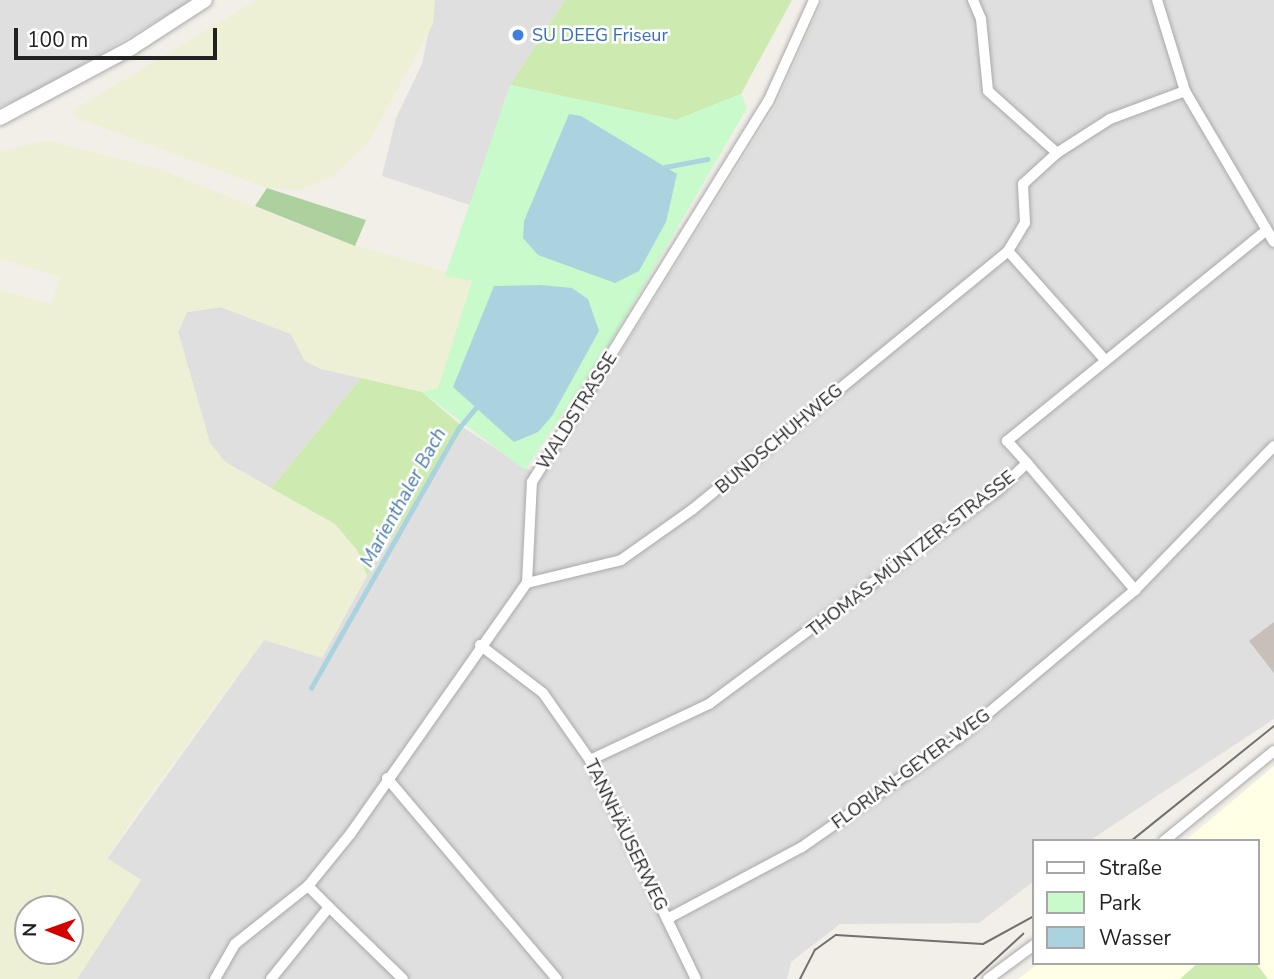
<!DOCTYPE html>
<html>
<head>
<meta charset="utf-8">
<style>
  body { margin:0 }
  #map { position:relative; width:1274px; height:979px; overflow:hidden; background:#f2efe9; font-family:"Nunito Sans",sans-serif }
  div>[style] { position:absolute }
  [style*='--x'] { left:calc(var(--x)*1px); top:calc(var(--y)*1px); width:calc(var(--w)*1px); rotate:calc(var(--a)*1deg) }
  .residential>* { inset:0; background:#e0dfdf }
  .education>* { inset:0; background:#ffffe5 }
  .farmland>* { inset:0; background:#eef0d5 }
  .grass>* { inset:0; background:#cdebb0 }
  .forest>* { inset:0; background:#add19e }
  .park>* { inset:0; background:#c8facc }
  .water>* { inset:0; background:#aad3df }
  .stream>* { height:4.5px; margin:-2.25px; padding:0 2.25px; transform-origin:2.25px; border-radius:2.25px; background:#aad3df }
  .building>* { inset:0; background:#c7bfb8 }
  .roads { filter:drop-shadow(0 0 2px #a9a9a9) drop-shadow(0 0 2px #a9a9a9) }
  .minor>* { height:10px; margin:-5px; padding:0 5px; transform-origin:5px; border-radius:5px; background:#fff }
  .tertiary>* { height:14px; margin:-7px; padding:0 7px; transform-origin:7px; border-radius:7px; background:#fff }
  .tram>* { height:2px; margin:-1px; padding:0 1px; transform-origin:1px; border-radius:1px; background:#707070 }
  .dots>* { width:19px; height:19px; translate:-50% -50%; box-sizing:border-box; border:4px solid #fff; border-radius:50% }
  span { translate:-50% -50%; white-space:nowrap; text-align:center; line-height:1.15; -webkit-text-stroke:5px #fff; paint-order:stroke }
  .shop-label { font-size:18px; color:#366cbe }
  .left { translate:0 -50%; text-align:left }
  .street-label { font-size:18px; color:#222 }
  .water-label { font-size:19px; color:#4a7aab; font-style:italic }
  .legend { position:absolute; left:1032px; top:839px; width:228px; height:126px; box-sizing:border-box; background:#fff; border:2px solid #a7a7a7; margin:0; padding:9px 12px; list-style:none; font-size:21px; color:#222 }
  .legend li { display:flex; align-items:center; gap:14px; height:35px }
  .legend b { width:35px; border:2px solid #a7a7a7 }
  .north { position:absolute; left:14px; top:895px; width:70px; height:70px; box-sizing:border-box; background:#fff; border:2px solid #a7a7a7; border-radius:50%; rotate:271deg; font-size:19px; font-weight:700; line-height:28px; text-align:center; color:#222 }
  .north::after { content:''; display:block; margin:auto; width:24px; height:32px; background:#d40000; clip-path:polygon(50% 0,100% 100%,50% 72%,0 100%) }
  .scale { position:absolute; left:14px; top:28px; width:203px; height:32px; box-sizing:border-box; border:4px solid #222; border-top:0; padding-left:9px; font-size:21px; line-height:24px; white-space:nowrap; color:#222; -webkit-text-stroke:5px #fff; paint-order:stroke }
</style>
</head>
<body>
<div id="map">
  <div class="residential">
    <i style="clip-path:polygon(0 0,193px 0,31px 94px,0 107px)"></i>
    <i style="clip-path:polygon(435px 0,565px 0,510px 85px,470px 205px,382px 176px,396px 118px,422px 64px)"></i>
    <i style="clip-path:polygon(823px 0,1274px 0,1274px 719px,1089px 841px,1034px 841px,1034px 881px,979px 923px,840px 924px,791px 962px,787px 979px,77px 979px,141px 880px,107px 859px,264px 640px,367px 576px,464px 428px,542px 478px,775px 107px)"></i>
    <i style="clip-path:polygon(221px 307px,291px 334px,305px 361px,361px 378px,271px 488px,225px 462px,210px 443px,178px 332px,187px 312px)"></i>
  </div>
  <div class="education">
    <i style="clip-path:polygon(1274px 766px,1274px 979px,1018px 979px,1039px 963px,1258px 963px,1258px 841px,1185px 841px)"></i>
  </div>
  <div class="farmland">
    <i style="clip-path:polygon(256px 0,435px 0,433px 24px,369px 142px,333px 176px,300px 190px,267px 188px,77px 118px,72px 111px)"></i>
    <i style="clip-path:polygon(evenodd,47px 140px,162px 170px,326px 236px,472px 280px,438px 388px,422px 392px,321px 369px,305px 361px,291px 334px,221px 307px,187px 312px,178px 332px,210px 443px,225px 462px,335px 524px,357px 550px,367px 576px,322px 658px,264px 640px,150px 794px,107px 858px,141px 880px,77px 979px,0 979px,0 290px,51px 304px,60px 277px,0 259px,0 152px,47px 140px,28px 909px,70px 909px,70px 951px,28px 951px,28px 909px)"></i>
  </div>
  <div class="grass">
    <i style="clip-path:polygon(565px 0,792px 0,741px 94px,676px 120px,510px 85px)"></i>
    <i style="clip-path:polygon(361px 378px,422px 392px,464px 428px,367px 576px,357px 550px,335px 524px,271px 488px)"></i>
    <i style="clip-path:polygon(1198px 963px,1256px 963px,1268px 979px,1180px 979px)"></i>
  </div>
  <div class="forest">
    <i style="clip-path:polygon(267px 188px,366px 220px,355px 246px,255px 206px)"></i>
  </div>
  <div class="park">
    <i style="clip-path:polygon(510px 85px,676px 120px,741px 94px,747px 108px,610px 343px,525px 470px,422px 392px,438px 388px,472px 281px,445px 276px)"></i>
  </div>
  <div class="water">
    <i style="clip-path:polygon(569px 114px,581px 116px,677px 174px,666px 222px,639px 271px,615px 283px,538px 255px,523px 238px,524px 221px)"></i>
    <i style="clip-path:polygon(541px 285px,572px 288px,588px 299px,599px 331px,552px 416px,538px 432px,514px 442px,453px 387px,494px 286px)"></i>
  </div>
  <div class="stream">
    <i style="--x:665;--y:167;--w:43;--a:-10.8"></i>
    <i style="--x:311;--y:688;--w:298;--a:-60.4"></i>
    <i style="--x:458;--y:429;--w:30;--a:-50"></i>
  </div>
  <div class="building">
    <i style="clip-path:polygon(1274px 622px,1274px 673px,1249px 641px)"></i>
  </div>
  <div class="roads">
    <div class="minor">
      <i style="--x:973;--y:0;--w:21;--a:67"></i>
      <i style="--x:981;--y:19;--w:72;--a:84.4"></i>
      <i style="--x:988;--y:91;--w:93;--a:41.9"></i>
      <i style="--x:1157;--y:0;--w:95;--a:72.9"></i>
      <i style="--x:1185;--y:91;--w:175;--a:59.5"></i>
      <i style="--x:1008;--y:251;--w:146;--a:48.3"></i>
      <i style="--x:1027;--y:463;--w:167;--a:49.6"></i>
      <i style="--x:527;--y:583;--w:97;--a:-13.7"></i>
      <i style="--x:621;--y:560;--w:88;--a:-35.3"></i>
      <i style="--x:693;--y:509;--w:407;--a:-39.3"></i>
      <i style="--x:1008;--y:251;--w:33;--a:-59"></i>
      <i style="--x:1025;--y:223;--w:39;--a:-93"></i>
      <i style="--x:1023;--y:184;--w:46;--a:-42.4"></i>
      <i style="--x:1057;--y:153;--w:63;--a:-32.7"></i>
      <i style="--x:1110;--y:119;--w:80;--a:-20.5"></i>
      <i style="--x:480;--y:645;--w:79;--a:37.3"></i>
      <i style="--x:543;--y:693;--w:82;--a:55"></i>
      <i style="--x:590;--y:760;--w:243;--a:64.2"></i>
      <i style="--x:590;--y:760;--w:132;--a:-25.2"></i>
      <i style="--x:709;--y:704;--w:358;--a:-36.5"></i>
      <i style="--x:997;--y:491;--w:41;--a:-43"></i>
      <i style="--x:1027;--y:463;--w:30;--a:-132"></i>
      <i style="--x:1007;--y:441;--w:333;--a:-39.1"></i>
      <i style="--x:387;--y:778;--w:263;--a:49.8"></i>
      <i style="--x:1164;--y:841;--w:142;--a:-39.3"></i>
      <i style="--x:329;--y:907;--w:103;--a:44.2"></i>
      <i style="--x:667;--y:919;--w:153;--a:-28.1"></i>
      <i style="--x:802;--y:847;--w:194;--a:-34.9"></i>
      <i style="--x:961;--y:736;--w:227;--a:-40"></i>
      <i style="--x:1135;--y:590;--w:200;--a:-46"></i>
      <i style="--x:215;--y:979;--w:40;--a:-60.3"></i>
      <i style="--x:235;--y:944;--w:93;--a:-38.5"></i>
      <i style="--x:308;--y:886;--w:68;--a:-50.9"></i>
      <i style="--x:351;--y:833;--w:306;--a:-54.9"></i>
      <i style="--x:527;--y:583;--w:101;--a:-87.2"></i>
      <i style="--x:532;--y:482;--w:447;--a:-58.2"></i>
      <i style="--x:768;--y:102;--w:112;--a:-65.7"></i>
      <i style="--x:271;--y:979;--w:92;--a:-51.1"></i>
      <i style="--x:329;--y:907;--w:30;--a:-135"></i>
      <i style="--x:988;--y:979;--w:57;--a:-36.5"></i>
    </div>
    <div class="tertiary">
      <i style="--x:0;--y:118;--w:149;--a:-28.1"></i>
      <i style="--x:131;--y:48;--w:88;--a:-33"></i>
    </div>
  </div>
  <div class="tram">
    <i style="--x:1131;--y:841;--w:184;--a:-38.8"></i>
    <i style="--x:800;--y:979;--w:33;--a:-63"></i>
    <i style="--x:815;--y:950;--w:26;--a:-36"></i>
    <i style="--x:836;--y:935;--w:147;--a:3.5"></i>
    <i style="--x:983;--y:944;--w:58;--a:-28.8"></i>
    <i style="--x:974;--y:979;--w:67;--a:-42.6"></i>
  </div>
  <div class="dots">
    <i style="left:518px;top:35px;background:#3f7fe0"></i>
  </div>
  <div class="shop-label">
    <span class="left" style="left:532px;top:35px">SU DEEG Friseur</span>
  </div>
  <div class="street-label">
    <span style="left:577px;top:411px;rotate:-58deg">WALDSTRASSE</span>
    <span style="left:779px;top:439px;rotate:-40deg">BUNDSCHUHWEG</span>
    <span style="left:911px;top:554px;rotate:-38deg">THOMAS-MÜNTZER-STRASSE</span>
    <span style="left:911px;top:769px;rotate:-36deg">FLORIAN-GEYER-WEG</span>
    <span style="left:626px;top:835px;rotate:64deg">TANNHÄUSERWEG</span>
  </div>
  <div class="water-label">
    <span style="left:404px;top:498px;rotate:-61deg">Marienthaler Bach</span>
  </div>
  <ul class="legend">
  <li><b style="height:9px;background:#fff"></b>Straße</li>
  <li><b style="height:19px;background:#c8facc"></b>Park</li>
  <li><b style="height:19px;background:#aad3df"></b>Wasser</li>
  </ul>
  <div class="north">N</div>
  <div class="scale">100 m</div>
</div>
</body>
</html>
